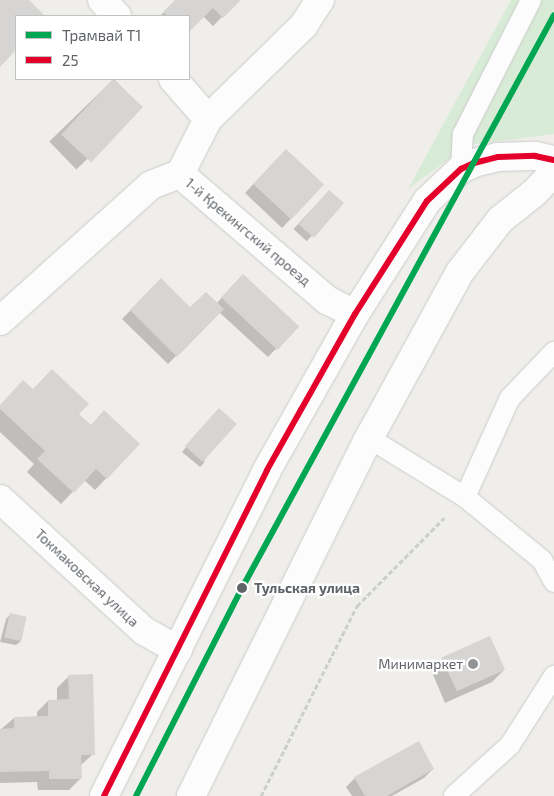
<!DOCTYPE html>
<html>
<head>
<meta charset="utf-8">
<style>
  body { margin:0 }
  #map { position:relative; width:554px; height:796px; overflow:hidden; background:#efeeea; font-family:"Exo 2",sans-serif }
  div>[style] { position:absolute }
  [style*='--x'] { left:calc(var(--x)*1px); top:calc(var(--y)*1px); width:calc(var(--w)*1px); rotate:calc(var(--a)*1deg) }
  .green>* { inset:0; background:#d8ebd6 }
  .shadow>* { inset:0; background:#0003; transform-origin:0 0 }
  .building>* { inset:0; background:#d6d5d3; transform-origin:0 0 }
  .path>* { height:3px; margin-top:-1.5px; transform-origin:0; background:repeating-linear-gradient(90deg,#cacfcc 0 5px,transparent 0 7.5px) }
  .roads { filter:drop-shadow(0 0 1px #cbcccc) drop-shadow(0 0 1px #cbcccc) }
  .service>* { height:20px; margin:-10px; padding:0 10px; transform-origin:10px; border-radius:10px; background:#fdfcfc }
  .minor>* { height:28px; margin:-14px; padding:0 14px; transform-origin:14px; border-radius:14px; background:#fdfcfc }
  .tertiary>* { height:28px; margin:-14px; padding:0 14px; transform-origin:14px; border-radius:14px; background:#fdfcfc }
  .bus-1>* { height:6px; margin:-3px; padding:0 3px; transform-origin:3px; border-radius:3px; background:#e4002b }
  .tram-1>* { height:6px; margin:-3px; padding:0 3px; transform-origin:3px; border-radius:3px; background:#00a651 }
  .dots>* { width:14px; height:14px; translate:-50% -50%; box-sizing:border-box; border:2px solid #fff; border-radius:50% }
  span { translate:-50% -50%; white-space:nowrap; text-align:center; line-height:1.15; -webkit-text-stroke:4.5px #fff; paint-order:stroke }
  .street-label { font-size:14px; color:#5f6368 }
  .stop-label { font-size:14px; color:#5f6368; font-weight:700 }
  .left { translate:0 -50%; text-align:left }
  .poi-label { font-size:14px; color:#5f6368 }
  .right { translate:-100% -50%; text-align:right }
  .legend { position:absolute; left:15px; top:15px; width:175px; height:65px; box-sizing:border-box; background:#fff; border:1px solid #bfc1c3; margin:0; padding:6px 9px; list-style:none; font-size:15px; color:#5f6368 }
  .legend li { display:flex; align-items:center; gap:10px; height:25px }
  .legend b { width:25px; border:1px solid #bfc1c3 }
</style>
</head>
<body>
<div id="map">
  <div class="green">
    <i style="clip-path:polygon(511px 0,554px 0,554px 134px,468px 145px,408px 189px)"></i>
  </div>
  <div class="shadow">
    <i style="clip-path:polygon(0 0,27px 0,44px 16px,16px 16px,16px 48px,0 65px)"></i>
    <i style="clip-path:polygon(177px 0,237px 0,238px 1px,213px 26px,203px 16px,189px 30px,189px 16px,160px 16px)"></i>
    <i style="left:114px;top:79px;width:39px;height:90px;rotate:46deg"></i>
    <i style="clip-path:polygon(277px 159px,323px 185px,282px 228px,245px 193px)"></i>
    <i style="left:329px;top:191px;width:18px;height:52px;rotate:43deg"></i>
    <i style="clip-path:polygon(161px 279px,190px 309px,216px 304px,234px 284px,297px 327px,268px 357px,219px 312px,168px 364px,122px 319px)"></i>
    <i style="clip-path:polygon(32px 391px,78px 414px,91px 426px,139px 444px,95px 490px,84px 480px,61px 504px,27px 472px,34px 464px,0 432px,0 406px)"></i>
    <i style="clip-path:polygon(214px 414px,204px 463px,200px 467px,182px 452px)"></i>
    <i style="clip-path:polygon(11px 614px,26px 618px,21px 641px,16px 645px,0 642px,6px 619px)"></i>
    <i style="clip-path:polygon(442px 659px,504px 670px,492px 682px,445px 703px,431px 670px)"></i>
    <i style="clip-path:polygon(69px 676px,93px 754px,80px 766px,81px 778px,69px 790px,38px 790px,37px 782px,0 783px,0 730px,14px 718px,37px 717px,37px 712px,48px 701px,57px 701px,57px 688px)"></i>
    <i style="clip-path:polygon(433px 769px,424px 778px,392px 796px,352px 796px,346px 787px,355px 778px)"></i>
  </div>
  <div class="building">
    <i style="clip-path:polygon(0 0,29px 0,45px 16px,16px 16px,16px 50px,0 67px)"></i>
    <i style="clip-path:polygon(175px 0,239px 0,240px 1px,223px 18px,213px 8px,189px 32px,189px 16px,168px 16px,163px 12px)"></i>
    <i style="left:113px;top:79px;width:41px;height:76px;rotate:43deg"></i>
    <i style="left:286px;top:149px;width:52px;height:48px;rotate:43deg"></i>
    <i style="left:329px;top:190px;width:20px;height:46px;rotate:41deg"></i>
    <i style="left:243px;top:274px;width:77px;height:32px;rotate:43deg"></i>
    <i style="clip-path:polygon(161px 278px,190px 307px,206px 292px,224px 309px,177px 357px,130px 310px)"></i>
    <i style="clip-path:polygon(52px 369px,89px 404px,79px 414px,91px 425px,104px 410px,140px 444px,107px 479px,96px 469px,74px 493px,37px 459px,45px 451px,0 409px,0 405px,23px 380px,33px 389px)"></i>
    <i style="left:219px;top:408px;width:24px;height:51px;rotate:42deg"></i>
    <i style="left:10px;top:613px;width:17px;height:25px;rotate:13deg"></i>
    <i style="left:490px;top:636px;width:37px;height:53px;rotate:66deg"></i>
    <i style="clip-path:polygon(93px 674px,95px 755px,81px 755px,82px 779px,49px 779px,49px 771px,0 772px,0 729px,14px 728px,14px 717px,48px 716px,48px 700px,69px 699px,68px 675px)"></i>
    <i style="clip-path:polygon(419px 741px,434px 769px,387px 796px,365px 796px,354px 777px)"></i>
  </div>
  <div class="path">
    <i style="--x:261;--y:796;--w:213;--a:-63.2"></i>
    <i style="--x:357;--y:606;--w:124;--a:-45.3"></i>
  </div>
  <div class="roads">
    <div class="service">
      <i style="--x:461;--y:169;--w:35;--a:-87"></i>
      <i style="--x:463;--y:134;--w:150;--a:-63.1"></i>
      <i style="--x:369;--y:438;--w:113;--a:31.6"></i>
      <i style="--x:465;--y:497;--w:99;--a:39.3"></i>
      <i style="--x:542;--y:560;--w:25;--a:61"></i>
      <i style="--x:465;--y:497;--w:109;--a:-65.6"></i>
      <i style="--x:510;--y:398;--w:64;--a:-46.3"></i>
      <i style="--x:454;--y:796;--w:76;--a:-42.3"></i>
      <i style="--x:510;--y:745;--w:82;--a:-57.5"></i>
    </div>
    <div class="minor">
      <i style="--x:102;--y:0;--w:22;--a:47"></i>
      <i style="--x:320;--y:0;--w:30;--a:123"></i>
      <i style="--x:304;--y:25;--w:134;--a:135.6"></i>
      <i style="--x:208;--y:119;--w:62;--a:117"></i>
      <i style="--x:180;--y:174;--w:194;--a:40.6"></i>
      <i style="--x:327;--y:300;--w:31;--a:27"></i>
      <i style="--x:173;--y:79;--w:53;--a:48.8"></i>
      <i style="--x:0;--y:321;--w:203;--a:-42"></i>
      <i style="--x:151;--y:185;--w:31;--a:-21"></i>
      <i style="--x:0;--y:499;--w:195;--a:42.5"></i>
      <i style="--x:144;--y:631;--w:39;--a:29"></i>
    </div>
    <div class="tertiary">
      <i style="--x:104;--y:796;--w:364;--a:-63.4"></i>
      <i style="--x:267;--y:470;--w:179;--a:-60.6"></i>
      <i style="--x:355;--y:314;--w:134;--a:-57.5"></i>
      <i style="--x:427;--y:201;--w:47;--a:-43.3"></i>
      <i style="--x:461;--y:169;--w:14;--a:-25"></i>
      <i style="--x:474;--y:163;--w:25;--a:-14"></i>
      <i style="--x:498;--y:157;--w:37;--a:-2"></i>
      <i style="--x:535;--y:156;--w:19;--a:12"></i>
      <i style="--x:191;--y:796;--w:400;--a:-63.6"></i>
      <i style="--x:369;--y:438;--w:189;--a:-61.3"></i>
      <i style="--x:460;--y:272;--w:66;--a:-52.4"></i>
      <i style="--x:500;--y:220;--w:43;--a:-38.5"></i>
      <i style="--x:534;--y:193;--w:29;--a:-46"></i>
    </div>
  </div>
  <div class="bus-1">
    <i style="--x:104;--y:796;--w:364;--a:-63.4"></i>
    <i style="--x:267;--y:470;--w:179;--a:-60.6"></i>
    <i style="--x:355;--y:314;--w:134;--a:-57.5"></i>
    <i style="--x:427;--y:201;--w:47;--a:-43.3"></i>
    <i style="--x:461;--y:169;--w:14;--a:-25"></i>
    <i style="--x:474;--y:163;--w:25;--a:-14"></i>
    <i style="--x:498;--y:157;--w:37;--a:-2"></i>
    <i style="--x:535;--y:156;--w:19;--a:12"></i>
  </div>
  <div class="tram-1">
    <i style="--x:136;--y:796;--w:233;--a:-63"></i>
    <i style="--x:242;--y:588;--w:652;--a:-61.43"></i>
  </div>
  <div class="dots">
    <i style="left:242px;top:588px;background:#5f6368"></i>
    <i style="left:473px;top:664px;background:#919496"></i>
  </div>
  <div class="street-label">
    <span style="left:248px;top:232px;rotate:40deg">1-й Крекингский проезд</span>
    <span style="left:87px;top:578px;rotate:43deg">Токмаковская улица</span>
  </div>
  <div class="stop-label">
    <span class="left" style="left:254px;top:588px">Тульская улица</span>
  </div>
  <div class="poi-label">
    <span class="right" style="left:463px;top:664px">Минимаркет</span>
  </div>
  <ul class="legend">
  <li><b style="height:6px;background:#00a651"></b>Трамвай T1</li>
  <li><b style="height:6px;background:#e4002b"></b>25</li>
  </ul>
</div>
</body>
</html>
